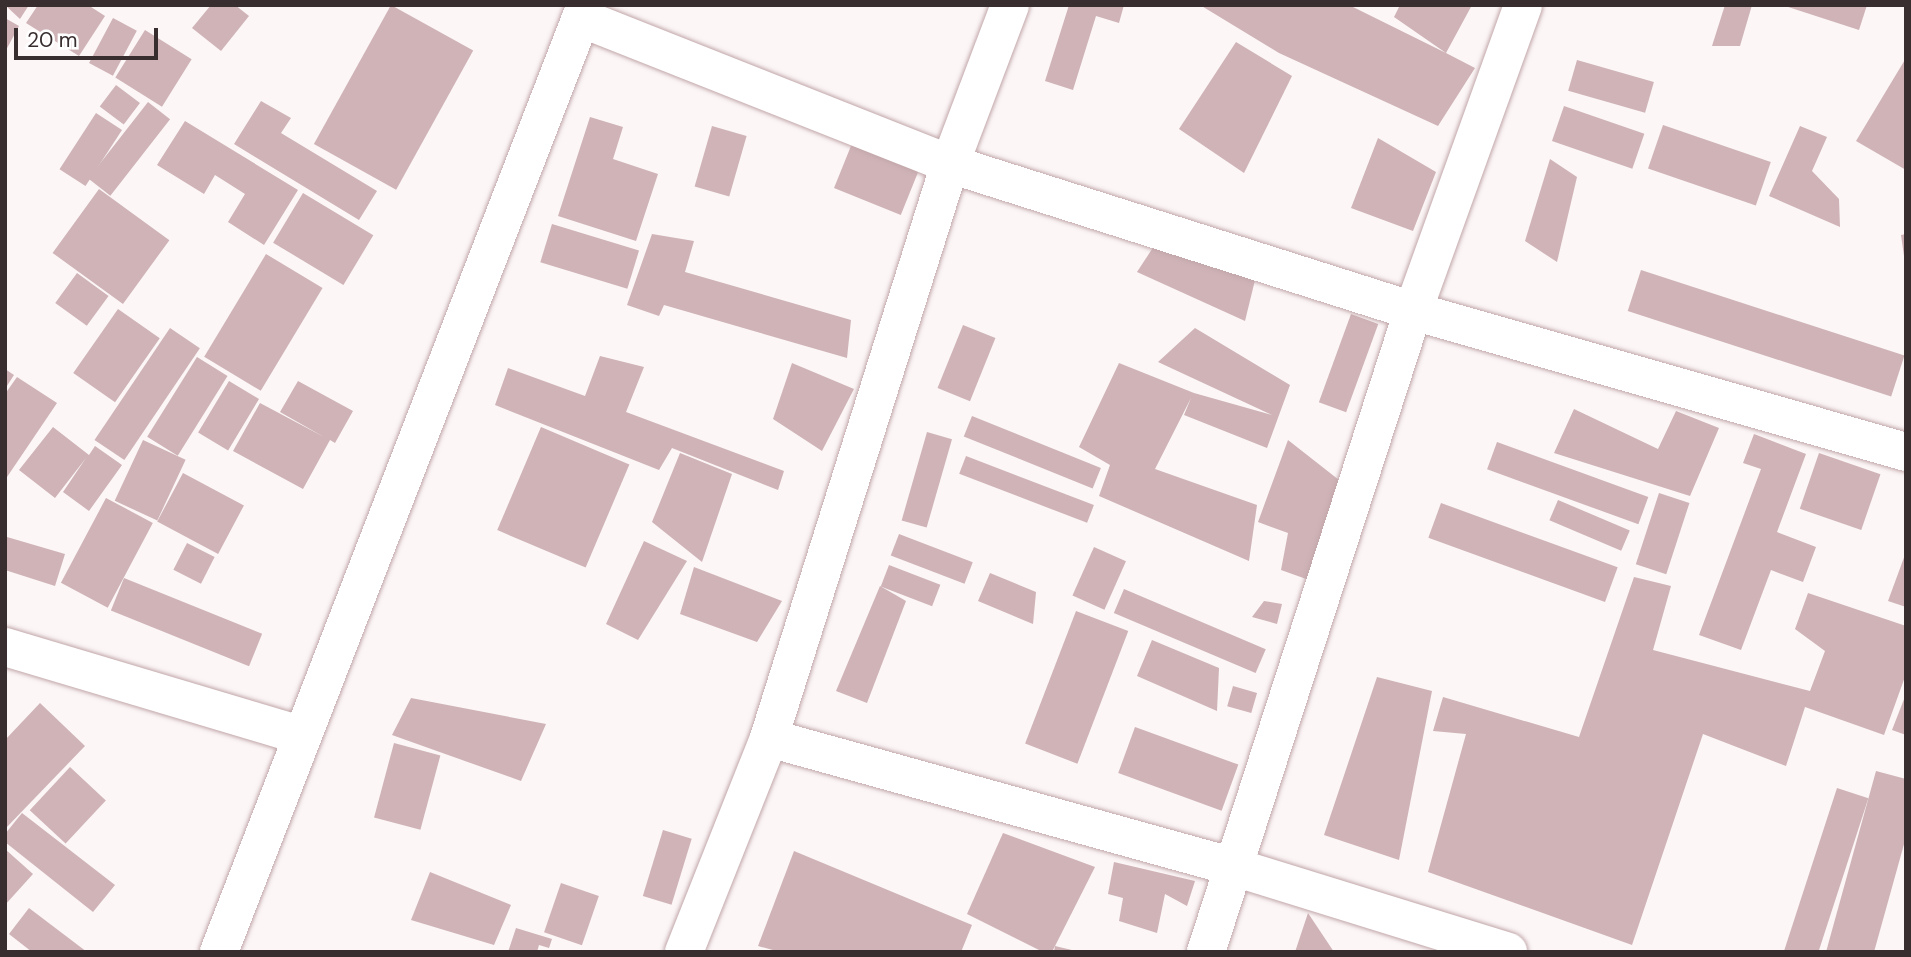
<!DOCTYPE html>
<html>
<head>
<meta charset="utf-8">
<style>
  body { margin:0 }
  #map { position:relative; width:1911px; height:957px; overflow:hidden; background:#fcf6f7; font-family:"DM Sans",sans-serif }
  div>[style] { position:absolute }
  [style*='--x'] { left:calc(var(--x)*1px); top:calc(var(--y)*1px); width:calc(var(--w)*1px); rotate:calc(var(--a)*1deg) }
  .building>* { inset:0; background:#cfb3b7; transform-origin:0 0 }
  .roads { filter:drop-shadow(0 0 2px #c1a6a9) drop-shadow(0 0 2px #c1a6a9) }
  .minor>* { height:38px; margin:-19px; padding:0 19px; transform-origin:19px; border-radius:19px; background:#fff }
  span { translate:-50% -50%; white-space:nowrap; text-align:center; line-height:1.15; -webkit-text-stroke:7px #fff; paint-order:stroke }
  .frame { position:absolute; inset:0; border:7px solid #382d2f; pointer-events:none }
  .scale { position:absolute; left:14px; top:28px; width:144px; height:32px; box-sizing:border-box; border:4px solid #382d2f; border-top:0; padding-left:9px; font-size:21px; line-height:24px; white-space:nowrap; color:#382d2f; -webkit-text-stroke:5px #fff; paint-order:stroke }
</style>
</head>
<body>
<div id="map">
  <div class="building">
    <i style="clip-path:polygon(5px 5px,29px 5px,20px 19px)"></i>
    <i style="clip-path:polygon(38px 5px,88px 5px,105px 16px,79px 56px,26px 23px)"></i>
    <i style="clip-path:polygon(211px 5px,235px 5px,249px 16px,221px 51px,192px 28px)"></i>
    <i style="left:391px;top:5px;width:94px;height:159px;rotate:29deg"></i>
    <i style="clip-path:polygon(1069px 5px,1124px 5px,1119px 23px,1096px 16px,1073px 90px,1045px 81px)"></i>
    <i style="clip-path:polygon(1200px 5px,1349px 5px,1446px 53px,1394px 17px,1400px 5px,1472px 5px,1446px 53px,1475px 68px,1438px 126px,1279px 53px)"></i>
    <i style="clip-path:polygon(1725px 5px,1752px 5px,1740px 46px,1712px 46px)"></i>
    <i style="clip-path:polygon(1782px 5px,1867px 5px,1859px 30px)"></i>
    <i style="clip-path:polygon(5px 18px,19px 26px,5px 52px)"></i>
    <i style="left:113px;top:18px;width:27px;height:51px;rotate:28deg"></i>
    <i style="left:145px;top:30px;width:55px;height:56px;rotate:32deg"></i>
    <i style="clip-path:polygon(1236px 42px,1292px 76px,1244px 173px,1179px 129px)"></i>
    <i style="clip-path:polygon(1906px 58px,1906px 170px,1856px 141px)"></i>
    <i style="left:1577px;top:60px;width:80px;height:32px;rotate:16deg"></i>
    <i style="left:116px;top:85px;width:30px;height:27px;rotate:37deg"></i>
    <i style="clip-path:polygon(261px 101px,291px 118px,281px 133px,377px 191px,359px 220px,234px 144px)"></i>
    <i style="left:148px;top:102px;width:28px;height:97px;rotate:38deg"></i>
    <i style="left:1564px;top:106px;width:85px;height:37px;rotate:19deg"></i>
    <i style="left:96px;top:113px;width:31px;height:67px;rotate:33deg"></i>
    <i style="clip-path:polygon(590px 117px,623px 127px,613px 159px,658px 174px,636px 241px,558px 216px)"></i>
    <i style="clip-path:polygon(185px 121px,298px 190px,264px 245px,228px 222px,245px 194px,215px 175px,204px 194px,157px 165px)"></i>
    <i style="left:1663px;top:125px;width:114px;height:46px;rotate:19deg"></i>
    <i style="left:712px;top:126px;width:36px;height:63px;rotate:16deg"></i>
    <i style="clip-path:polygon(1800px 126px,1827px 137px,1812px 171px,1839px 199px,1840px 227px,1769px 196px)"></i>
    <i style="left:855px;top:136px;width:72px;height:56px;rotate:22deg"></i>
    <i style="clip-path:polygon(1378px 138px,1436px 172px,1413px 231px,1351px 208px)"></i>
    <i style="clip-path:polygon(1550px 159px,1577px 177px,1557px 262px,1525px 241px)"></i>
    <i style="left:99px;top:189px;width:87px;height:79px;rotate:36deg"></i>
    <i style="left:303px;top:193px;width:82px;height:58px;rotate:31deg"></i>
    <i style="left:552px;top:224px;width:91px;height:40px;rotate:17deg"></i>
    <i style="clip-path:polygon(652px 234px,694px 241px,685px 272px,851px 320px,847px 358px,664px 305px,659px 316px,627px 305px)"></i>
    <i style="clip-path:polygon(1906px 234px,1906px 256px,1904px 256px,1901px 235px)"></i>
    <i style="clip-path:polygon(1156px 243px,1257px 272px,1245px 321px,1137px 272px)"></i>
    <i style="left:266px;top:254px;width:66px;height:120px;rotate:31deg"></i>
    <i style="left:1641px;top:270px;width:277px;height:43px;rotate:18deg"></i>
    <i style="left:77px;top:273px;width:39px;height:37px;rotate:36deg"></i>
    <i style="left:118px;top:309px;width:51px;height:78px;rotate:35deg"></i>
    <i style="left:1351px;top:314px;width:29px;height:94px;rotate:20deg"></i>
    <i style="left:963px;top:325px;width:35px;height:68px;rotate:22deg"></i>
    <i style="left:170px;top:328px;width:36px;height:135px;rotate:34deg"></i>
    <i style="clip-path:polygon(1195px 328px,1290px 385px,1267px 448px,1184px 415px,1191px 398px,1155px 469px,1257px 505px,1249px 561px,1099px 496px,1110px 465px,1079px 447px,1119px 363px,1194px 393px,1272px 415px,1158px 362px)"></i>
    <i style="clip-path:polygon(600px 356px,644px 367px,626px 412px,784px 471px,778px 490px,672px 448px,659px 470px,495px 405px,508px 368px,585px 396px)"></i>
    <i style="left:197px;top:357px;width:36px;height:94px;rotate:32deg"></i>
    <i style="clip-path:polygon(792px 363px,854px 389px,822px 451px,773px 419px)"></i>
    <i style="clip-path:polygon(5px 369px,14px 375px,5px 389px)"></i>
    <i style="clip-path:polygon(17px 377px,57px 403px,5px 480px,5px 394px)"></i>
    <i style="left:229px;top:381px;width:35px;height:60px;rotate:31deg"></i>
    <i style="clip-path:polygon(298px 381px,353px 411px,335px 443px,330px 440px,303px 489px,233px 451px,260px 403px,324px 437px,280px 412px)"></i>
    <i style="clip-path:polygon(1574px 409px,1658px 449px,1676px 411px,1719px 428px,1690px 496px,1554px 453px)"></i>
    <i style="left:972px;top:416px;width:139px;height:22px;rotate:22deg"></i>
    <i style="clip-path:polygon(53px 427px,89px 455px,95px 446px,122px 465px,89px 511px,63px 492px,86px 458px,55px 498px,19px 470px)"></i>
    <i style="left:541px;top:427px;width:96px;height:112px;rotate:23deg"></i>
    <i style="left:927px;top:432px;width:26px;height:92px;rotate:16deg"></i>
    <i style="clip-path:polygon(1754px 434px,1806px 454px,1777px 532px,1816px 547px,1803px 582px,1771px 570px,1741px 650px,1699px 635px,1761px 469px,1743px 463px)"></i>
    <i style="left:143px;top:440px;width:47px;height:67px;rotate:25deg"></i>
    <i style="clip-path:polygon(1288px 440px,1339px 480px,1309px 580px,1281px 570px,1288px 533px,1258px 522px)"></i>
    <i style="left:1497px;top:442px;width:161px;height:29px;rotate:20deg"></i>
    <i style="clip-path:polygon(680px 453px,732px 474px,702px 562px,652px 522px)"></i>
    <i style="left:1819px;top:453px;width:65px;height:59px;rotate:19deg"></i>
    <i style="left:966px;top:456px;width:137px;height:19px;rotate:21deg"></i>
    <i style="left:183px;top:473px;width:69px;height:55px;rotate:28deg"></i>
    <i style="left:1659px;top:493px;width:32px;height:75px;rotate:18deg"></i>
    <i style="left:106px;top:498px;width:53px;height:96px;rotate:28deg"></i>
    <i style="left:1558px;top:500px;width:78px;height:22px;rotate:23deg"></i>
    <i style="left:1441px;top:503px;width:188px;height:37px;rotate:20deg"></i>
    <i style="left:899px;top:534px;width:79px;height:23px;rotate:21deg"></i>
    <i style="clip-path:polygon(7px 537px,65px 554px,55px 586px,5px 570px)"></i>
    <i style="clip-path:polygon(644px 541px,687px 561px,638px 640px,606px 624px)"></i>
    <i style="left:187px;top:543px;width:31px;height:30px;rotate:27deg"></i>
    <i style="left:1094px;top:547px;width:35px;height:53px;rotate:24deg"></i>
    <i style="clip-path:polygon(1906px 552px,1906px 607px,1888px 601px)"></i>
    <i style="left:889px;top:565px;width:55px;height:23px;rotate:21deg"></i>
    <i style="clip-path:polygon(694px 567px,782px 601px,757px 642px,680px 614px)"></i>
    <i style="clip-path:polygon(990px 573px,1036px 592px,1033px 624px,978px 601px)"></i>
    <i style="clip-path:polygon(1634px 577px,1671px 586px,1653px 650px,1810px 691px,1825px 651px,1795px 629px,1808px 593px,1906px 626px,1906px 674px,1884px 735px,1805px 707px,1786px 766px,1703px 734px,1632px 945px,1428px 872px,1466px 734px,1433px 731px,1443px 697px,1579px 737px)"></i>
    <i style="left:124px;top:578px;width:149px;height:35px;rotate:22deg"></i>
    <i style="clip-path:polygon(880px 586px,906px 601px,867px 703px,836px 691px)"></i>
    <i style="left:1124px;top:589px;width:154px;height:26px;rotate:23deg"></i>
    <i style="clip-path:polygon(1264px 601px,1282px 604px,1277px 624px,1252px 617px)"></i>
    <i style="left:1076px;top:611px;width:56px;height:142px;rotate:21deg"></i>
    <i style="clip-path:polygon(1152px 640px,1219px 668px,1217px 711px,1137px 676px)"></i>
    <i style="clip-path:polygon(1377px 677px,1432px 691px,1399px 860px,1324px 835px)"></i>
    <i style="left:1233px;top:686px;width:25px;height:21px;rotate:16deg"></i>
    <i style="clip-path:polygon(1906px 694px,1906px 735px,1892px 730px)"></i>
    <i style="clip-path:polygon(411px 698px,546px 724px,521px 781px,392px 735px)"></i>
    <i style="clip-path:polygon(40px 703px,85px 746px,5px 829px,5px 740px)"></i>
    <i style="left:1135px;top:727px;width:110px;height:49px;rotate:20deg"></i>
    <i style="left:394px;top:743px;width:48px;height:77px;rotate:15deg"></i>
    <i style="left:70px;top:767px;width:49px;height:59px;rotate:43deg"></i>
    <i style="clip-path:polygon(1876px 771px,1906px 779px,1906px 837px,1874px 952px,1826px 952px)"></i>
    <i style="left:1837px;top:788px;width:33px;height:174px;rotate:18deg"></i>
    <i style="clip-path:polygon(22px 813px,115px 885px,93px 912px,5px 842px,5px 834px)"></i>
    <i style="left:663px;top:830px;width:30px;height:69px;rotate:17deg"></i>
    <i style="clip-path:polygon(1003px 833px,1095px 867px,1052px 952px,1043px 952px,967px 914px)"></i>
    <i style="clip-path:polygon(5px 849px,33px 874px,5px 905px)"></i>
    <i style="clip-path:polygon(794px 851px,972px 925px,961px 952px,780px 952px,758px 946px)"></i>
    <i style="clip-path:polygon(1114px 862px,1195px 881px,1187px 906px,1165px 894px,1157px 933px,1119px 921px,1123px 898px,1108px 894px)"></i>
    <i style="clip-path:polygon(430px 872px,511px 905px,494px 945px,411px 920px)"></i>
    <i style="left:561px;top:883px;width:40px;height:52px;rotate:19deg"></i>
    <i style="clip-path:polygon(29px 908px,87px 952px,32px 952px,9px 934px)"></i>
    <i style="clip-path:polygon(1308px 913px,1334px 952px,1295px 952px)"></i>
    <i style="clip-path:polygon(516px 928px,552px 939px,549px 948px,539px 945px,537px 952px,508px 952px)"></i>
    <i style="clip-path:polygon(1055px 946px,1076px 951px,1076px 952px,1054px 952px)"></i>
  </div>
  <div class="roads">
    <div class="minor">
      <i style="--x:581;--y:18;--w:397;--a:21.6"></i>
      <i style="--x:950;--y:164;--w:486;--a:17.6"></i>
      <i style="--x:1413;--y:311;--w:513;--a:15.96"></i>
      <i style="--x:5;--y:647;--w:309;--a:16.6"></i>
      <i style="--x:769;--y:738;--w:483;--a:15.5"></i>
      <i style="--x:1234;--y:867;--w:287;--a:17.2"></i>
      <i style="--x:219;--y:952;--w:1016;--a:-68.82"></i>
      <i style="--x:684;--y:952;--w:230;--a:-68.3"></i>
      <i style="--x:769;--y:738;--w:602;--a:-72.5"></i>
      <i style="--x:950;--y:164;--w:170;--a:-69.3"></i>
      <i style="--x:1206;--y:952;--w:674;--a:-72.1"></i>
      <i style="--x:1413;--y:311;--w:325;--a:-70.2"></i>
    </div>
  </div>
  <div class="frame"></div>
  <div class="scale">20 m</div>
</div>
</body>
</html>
